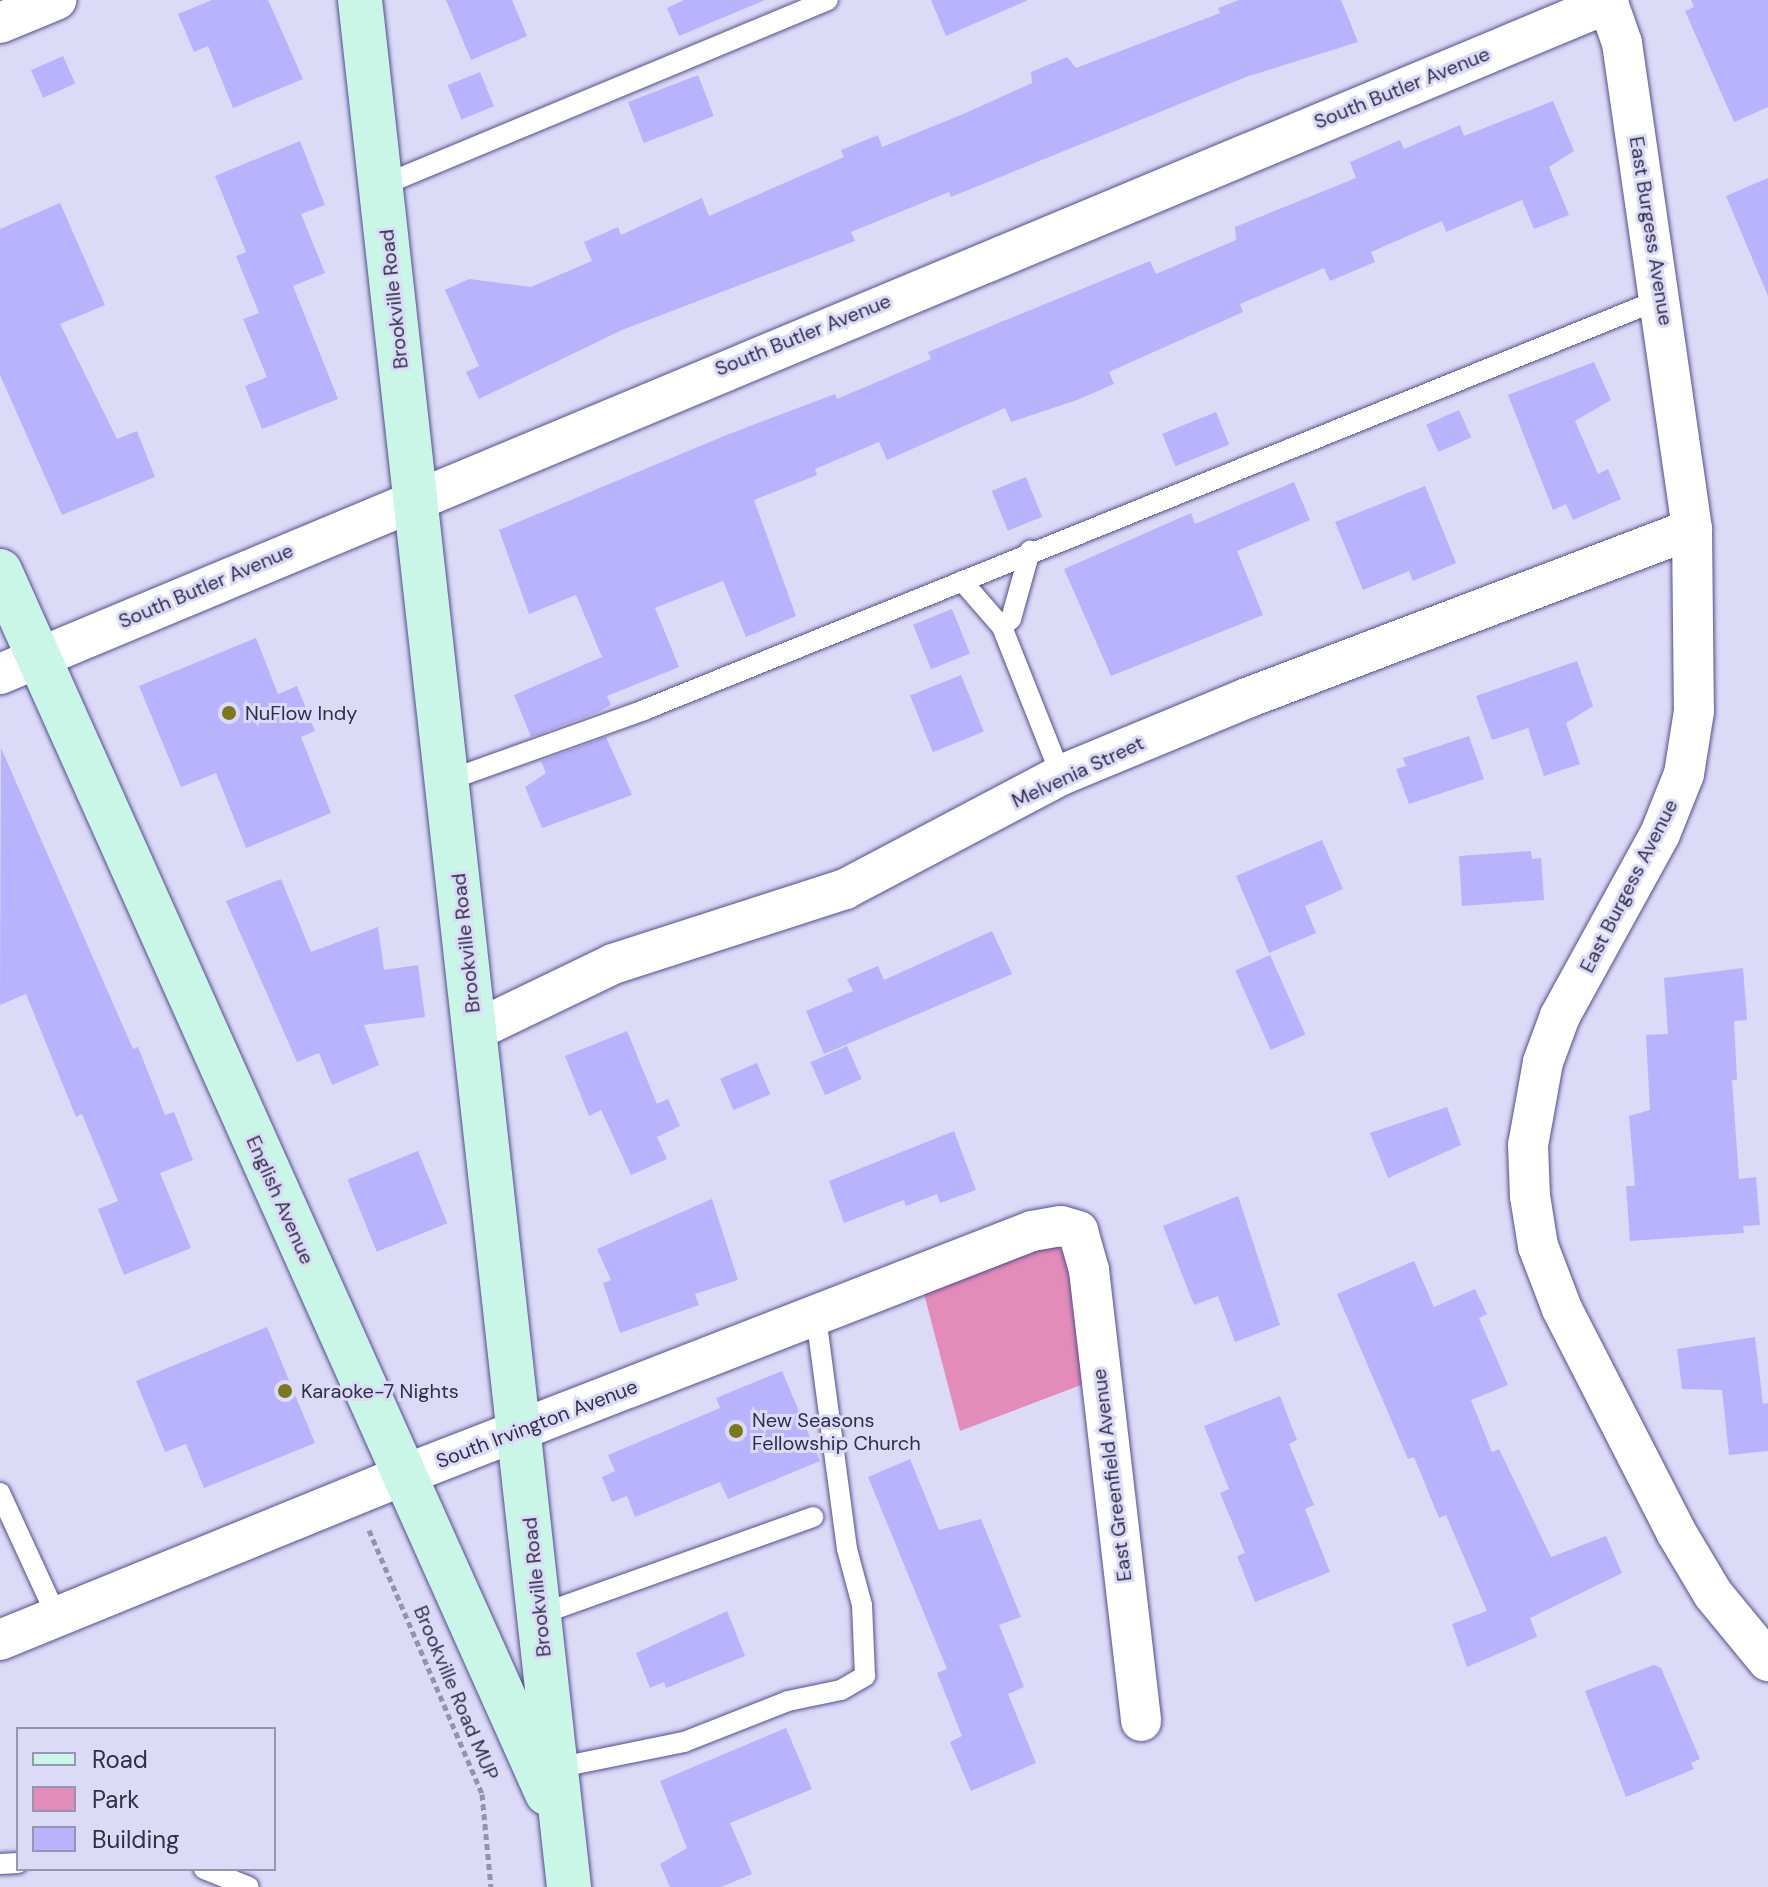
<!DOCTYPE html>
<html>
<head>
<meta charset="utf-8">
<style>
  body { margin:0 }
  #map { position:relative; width:1768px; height:1887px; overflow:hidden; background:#dbdaf7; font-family:"DM Sans",sans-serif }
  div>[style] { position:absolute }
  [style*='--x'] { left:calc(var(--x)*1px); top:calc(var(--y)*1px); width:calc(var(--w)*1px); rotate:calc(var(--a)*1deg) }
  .green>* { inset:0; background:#e38cba }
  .building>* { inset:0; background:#b9b3fe; transform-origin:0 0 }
  .path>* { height:5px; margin-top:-2.5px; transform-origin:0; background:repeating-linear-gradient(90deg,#9492af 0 6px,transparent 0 10px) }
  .roads { filter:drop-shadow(0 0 2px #564e8d) drop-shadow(0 0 2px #564e8d) }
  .lane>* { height:20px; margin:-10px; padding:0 10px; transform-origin:10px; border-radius:10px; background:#fff }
  .street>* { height:40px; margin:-20px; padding:0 20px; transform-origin:20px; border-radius:20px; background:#fff }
  .secondary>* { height:44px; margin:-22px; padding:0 22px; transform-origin:22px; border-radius:22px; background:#caf6e8 }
  .dots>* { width:22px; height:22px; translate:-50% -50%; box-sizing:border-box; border:4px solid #dbdaf7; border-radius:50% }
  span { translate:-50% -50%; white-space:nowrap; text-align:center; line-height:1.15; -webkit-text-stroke:6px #dbdaf7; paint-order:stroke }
  .street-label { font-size:20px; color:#302e4a }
  .poi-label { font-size:20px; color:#302e4a }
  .left { translate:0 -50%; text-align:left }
  .legend { position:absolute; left:16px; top:1727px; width:260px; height:144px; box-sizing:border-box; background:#dbdaf7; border:2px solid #9795b2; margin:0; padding:10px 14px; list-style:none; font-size:24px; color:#302e4a }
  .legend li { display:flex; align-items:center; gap:16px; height:40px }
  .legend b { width:40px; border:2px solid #9795b2 }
</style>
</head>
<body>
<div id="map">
  <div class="green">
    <i style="clip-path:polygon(1052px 1242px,1070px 1259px,1086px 1383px,960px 1431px,923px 1290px)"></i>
  </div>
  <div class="building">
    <i style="clip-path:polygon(212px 0,268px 0,303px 79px,233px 108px,208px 46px,194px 52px,178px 14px)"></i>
    <i style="clip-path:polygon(446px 0,512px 0,527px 36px,471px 60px)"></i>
    <i style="clip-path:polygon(684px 0,765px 0,679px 36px,667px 8px)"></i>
    <i style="clip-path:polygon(931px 0,1028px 0,946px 36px)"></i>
    <i style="clip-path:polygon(1239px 0,1341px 0,1358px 42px,1246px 77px,951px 197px,949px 192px,851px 232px,855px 241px,622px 330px,479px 399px,466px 372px,479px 366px,445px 290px,469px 279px,531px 287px,592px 261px,584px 242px,618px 227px,621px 235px,702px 198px,709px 216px,844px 157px,841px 150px,878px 135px,882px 147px,968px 112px,1032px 83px,1031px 72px,1067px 57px,1076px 68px,1220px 13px,1218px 8px)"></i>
    <i style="clip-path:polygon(1691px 0,1768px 0,1768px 107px,1734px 122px,1685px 11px,1694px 7px)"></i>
    <i style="left:63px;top:56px;width:30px;height:35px;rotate:66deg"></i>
    <i style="left:480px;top:72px;width:37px;height:35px;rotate:68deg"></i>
    <i style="left:698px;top:75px;width:44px;height:75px;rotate:69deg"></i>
    <i style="clip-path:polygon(1553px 101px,1574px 151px,1549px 167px,1569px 215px,1534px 229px,1522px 200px,1446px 232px,1442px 221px,1371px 252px,1375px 262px,1330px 281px,1324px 268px,1240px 304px,1243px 312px,1109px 372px,1114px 384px,1077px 400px,1011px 422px,1005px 408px,887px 460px,879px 442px,815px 469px,817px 475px,754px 500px,796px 616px,746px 637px,723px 581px,655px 608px,679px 667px,607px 696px,611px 705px,596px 713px,531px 737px,514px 695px,602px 657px,576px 595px,529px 614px,499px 530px,724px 436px,835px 394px,837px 399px,931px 359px,928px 352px,1150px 261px,1156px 274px,1236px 240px,1235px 227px,1356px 178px,1350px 162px,1400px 140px,1404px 149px,1460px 125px,1464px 136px)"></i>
    <i style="clip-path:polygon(300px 141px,325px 205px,301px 214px,325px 273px,293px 286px,338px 399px,262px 429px,245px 386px,267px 377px,243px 319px,259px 313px,236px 256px,246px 252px,215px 176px)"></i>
    <i style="clip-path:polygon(1768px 178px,1768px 296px,1726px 196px)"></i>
    <i style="clip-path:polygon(60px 203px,105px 305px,60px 324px,117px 439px,137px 431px,155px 477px,62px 515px,0 375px,0 229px)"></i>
    <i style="clip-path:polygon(1594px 362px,1611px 400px,1575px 421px,1598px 474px,1608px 469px,1621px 499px,1573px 520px,1566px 504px,1553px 510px,1508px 395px)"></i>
    <i style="left:1459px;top:410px;width:30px;height:36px;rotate:66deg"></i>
    <i style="left:1216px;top:412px;width:35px;height:58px;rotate:68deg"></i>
    <i style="left:1026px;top:477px;width:43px;height:37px;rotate:68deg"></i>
    <i style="clip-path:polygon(1294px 482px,1310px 520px,1237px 551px,1263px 615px,1111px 676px,1064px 569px,1191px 513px,1195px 524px)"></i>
    <i style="clip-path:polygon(1425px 486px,1456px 563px,1413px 581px,1409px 571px,1363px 590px,1335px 522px)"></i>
    <i style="left:952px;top:609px;width:48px;height:42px;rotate:68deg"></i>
    <i style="clip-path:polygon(256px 638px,278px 694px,297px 686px,315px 731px,301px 737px,331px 813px,246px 848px,216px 773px,181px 787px,139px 686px)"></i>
    <i style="clip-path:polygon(1577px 661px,1593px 706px,1566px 723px,1580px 764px,1544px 776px,1528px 728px,1492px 740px,1476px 696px)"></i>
    <i style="left:961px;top:675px;width:61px;height:55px;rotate:68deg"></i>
    <i style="clip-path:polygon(1469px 736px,1484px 779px,1409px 804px,1396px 769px,1406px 766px,1403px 758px)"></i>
    <i style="clip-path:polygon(606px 737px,632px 795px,542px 828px,525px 787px,546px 773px,541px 761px)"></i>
    <i style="clip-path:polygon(1px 748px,133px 1049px,138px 1047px,165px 1115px,174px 1112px,193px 1160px,160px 1173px,191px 1248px,124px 1275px,98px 1209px,118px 1201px,82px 1114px,76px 1117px,26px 994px,0 1005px)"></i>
    <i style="clip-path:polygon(1322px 840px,1343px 889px,1305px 906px,1316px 933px,1269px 953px,1236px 876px)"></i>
    <i style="clip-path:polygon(1531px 851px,1532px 859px,1541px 858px,1544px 900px,1462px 906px,1459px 856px)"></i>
    <i style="clip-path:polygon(281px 879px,311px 952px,378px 927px,384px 970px,418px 965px,425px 1017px,364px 1025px,379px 1065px,332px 1085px,319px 1053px,297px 1062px,226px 901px)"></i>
    <i style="clip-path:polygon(992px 931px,1012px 974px,824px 1054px,806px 1011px,853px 991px,847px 979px,878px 966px,884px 980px)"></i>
    <i style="left:1270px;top:955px;width:87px;height:38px;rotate:66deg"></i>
    <i style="clip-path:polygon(1743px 968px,1747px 1020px,1734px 1021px,1737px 1080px,1732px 1080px,1739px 1179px,1756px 1177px,1760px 1225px,1743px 1226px,1744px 1233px,1630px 1241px,1626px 1186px,1635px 1186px,1629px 1116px,1650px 1110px,1646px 1035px,1668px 1034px,1664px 978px)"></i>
    <i style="clip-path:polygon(627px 1031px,657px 1104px,668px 1099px,680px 1126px,657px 1137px,667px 1159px,631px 1175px,601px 1110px,589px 1116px,565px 1056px)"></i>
    <i style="left:847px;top:1046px;width:36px;height:40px;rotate:66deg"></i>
    <i style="left:757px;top:1063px;width:34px;height:40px;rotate:67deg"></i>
    <i style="clip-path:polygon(1447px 1107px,1461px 1145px,1388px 1178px,1370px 1133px)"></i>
    <i style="clip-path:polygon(954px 1131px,976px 1190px,940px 1203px,937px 1194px,906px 1206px,904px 1200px,844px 1223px,829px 1181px)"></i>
    <i style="left:418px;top:1151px;width:78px;height:76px;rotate:68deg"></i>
    <i style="clip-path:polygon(1238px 1196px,1280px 1325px,1235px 1342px,1218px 1296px,1194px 1305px,1163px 1226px)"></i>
    <i style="clip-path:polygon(712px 1199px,738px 1280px,695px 1294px,699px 1305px,620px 1333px,603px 1283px,611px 1280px,597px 1249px)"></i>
    <i style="clip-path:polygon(1414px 1261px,1434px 1307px,1475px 1289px,1487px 1314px,1479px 1318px,1508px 1385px,1471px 1400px,1492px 1452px,1499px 1449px,1551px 1557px,1606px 1536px,1622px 1573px,1530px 1618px,1537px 1637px,1467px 1667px,1452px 1624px,1487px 1611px,1446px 1515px,1439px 1518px,1414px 1457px,1408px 1459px,1337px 1294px)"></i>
    <i style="clip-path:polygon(267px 1327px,315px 1443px,204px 1488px,186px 1444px,165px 1452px,136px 1381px)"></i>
    <i style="clip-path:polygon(1755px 1337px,1763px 1404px,1768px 1403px,1768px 1451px,1729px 1455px,1722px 1390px,1682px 1389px,1677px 1349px)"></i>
    <i style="clip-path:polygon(782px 1371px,820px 1461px,728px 1499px,720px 1482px,635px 1517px,627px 1496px,612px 1502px,602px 1477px,615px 1471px,608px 1455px,720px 1408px,716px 1398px)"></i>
    <i style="clip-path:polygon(1280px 1396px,1297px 1440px,1289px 1444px,1314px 1505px,1305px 1509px,1330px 1572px,1255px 1602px,1237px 1556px,1245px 1553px,1220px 1493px,1229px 1489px,1204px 1426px)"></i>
    <i style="clip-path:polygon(910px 1459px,939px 1530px,981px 1519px,1021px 1617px,999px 1625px,1024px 1687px,1008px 1694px,1036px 1763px,971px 1791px,950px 1742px,962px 1736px,937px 1673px,947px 1669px,868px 1477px)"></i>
    <i style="clip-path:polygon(727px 1611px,745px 1656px,666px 1688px,664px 1682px,650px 1688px,636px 1653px)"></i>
    <i style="clip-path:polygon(1654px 1665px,1661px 1668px,1700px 1759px,1691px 1763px,1694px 1769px,1626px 1797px,1585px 1691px)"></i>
    <i style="clip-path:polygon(786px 1728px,812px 1789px,730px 1823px,752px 1874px,721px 1887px,670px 1887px,660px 1864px,687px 1848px,660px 1781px)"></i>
  </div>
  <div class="path">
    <i style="--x:369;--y:1530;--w:287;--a:66.8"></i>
    <i style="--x:482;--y:1794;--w:93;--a:84.5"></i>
  </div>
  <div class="roads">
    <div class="lane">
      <i style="--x:381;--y:186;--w:484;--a:-22.6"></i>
      <i style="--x:962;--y:581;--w:61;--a:49"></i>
      <i style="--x:1002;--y:627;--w:159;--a:68.3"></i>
      <i style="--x:1002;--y:627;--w:12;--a:-42"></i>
      <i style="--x:1011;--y:619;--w:71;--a:-74.4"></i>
      <i style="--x:449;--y:780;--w:207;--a:-19.7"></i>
      <i style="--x:644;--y:710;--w:1099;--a:-22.01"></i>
      <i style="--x:0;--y:1493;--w:136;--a:65.3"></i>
      <i style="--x:541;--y:1614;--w:289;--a:-19.6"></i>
      <i style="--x:556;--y:1768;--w:131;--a:-11.5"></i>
      <i style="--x:684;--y:1742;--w:112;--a:-21.5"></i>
      <i style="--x:788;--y:1701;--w:54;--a:-11.7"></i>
      <i style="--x:841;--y:1690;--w:28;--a:-30"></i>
      <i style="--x:865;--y:1676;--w:71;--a:-92.4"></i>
      <i style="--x:862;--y:1605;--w:58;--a:-105"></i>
      <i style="--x:847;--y:1549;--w:235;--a:-97.6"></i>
      <i style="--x:0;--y:1864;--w:18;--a:-3"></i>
      <i style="--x:204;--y:1869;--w:48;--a:21.8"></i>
    </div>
    <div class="street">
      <i style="--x:1607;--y:0;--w:46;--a:70.8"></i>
      <i style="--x:1622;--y:43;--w:491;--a:81.8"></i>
      <i style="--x:1692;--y:529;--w:182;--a:89.4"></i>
      <i style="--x:1694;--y:711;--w:64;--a:99"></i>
      <i style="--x:1684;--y:774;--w:65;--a:111.8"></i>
      <i style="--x:1660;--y:834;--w:208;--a:118.8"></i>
      <i style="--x:1560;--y:1016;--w:49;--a:110.3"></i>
      <i style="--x:1543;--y:1062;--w:84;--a:100.2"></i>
      <i style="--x:1528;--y:1145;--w:51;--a:87.8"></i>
      <i style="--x:1530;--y:1196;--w:51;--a:80.9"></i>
      <i style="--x:1538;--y:1246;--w:67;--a:69.1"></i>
      <i style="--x:1562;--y:1309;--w:250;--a:62.9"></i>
      <i style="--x:1676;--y:1532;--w:72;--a:59.2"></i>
      <i style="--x:1713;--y:1594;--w:87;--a:50.6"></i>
      <i style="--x:0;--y:23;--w:61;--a:-22.3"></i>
      <i style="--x:0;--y:674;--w:1743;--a:-22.64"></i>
      <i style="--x:474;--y:1031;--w:154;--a:-25.7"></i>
      <i style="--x:613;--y:964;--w:244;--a:-17.9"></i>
      <i style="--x:845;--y:889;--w:244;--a:-27.8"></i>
      <i style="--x:1061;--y:775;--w:201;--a:-22.5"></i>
      <i style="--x:1247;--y:698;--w:476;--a:-20.8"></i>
      <i style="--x:0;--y:1640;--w:436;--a:-22.2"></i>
      <i style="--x:404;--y:1475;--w:674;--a:-21.23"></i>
      <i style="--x:1032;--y:1231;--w:29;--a:-10"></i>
      <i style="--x:1061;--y:1226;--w:18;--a:16"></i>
      <i style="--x:1078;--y:1231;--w:41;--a:74.2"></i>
      <i style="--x:1089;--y:1270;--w:454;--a:83.4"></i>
    </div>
    <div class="secondary">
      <i style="--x:360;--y:0;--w:1899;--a:83.68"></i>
      <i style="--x:0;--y:571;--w:1339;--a:65.89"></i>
    </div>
  </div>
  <div class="dots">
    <i style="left:229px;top:713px;background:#7b781d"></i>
    <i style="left:285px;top:1391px;background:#7b781d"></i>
    <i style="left:736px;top:1431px;background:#7b781d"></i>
  </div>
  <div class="street-label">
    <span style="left:1402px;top:88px;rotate:-22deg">South Butler Avenue</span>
    <span style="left:1651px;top:231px;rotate:81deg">East Burgess Avenue</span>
    <span style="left:394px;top:299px;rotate:-96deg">Brookville Road</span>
    <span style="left:803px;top:335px;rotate:-22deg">South Butler Avenue</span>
    <span style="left:206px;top:586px;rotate:-23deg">South Butler Avenue</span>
    <span style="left:1078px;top:772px;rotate:-25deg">Melvenia Street</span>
    <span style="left:1629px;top:886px;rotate:-63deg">East Burgess Avenue</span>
    <span style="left:466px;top:943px;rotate:-96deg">Brookville Road</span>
    <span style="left:280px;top:1200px;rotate:66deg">English Avenue</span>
    <span style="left:537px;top:1424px;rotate:-21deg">South Irvington Avenue</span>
    <span style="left:1112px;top:1475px;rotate:-97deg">East Greenfield Avenue</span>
    <span style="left:537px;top:1587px;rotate:-96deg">Brookville Road</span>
    <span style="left:456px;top:1693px;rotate:67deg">Brookville Road MUP</span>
  </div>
  <div class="poi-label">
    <span class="left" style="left:245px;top:713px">NuFlow Indy</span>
    <span class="left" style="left:301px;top:1391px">Karaoke-7 Nights</span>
    <span class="left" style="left:752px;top:1432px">New Seasons<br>Fellowship Church</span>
  </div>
  <ul class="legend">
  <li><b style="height:10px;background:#caf6e8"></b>Road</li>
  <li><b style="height:22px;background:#e38cba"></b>Park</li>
  <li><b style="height:22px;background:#b9b3fe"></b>Building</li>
  </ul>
</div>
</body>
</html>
